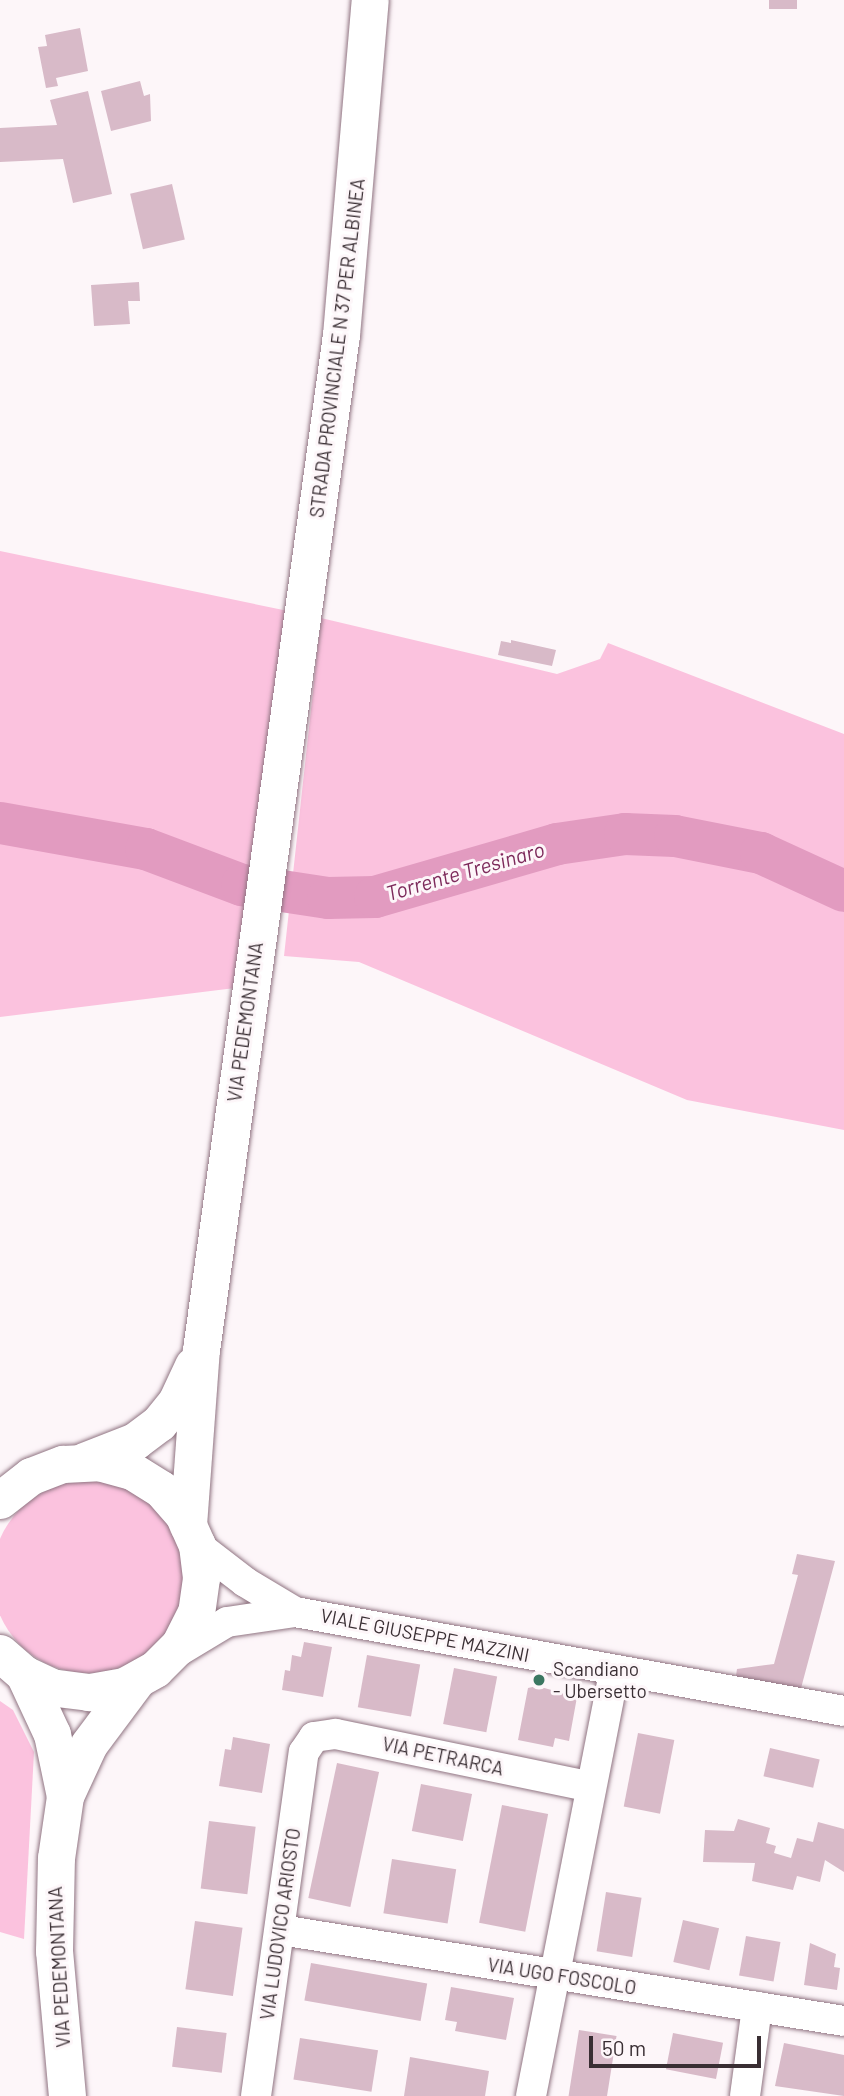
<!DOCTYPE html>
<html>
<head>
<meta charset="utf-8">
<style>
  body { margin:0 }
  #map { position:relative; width:844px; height:2096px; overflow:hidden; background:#fdf6f9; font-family:Barlow,sans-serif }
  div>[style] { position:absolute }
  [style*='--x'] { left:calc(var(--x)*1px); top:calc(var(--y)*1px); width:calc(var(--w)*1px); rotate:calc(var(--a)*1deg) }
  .green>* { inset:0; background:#fbc2de }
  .round { border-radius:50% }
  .river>* { height:42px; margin:-21px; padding:0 21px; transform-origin:21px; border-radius:21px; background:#e29bc0 }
  .building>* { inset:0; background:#d8bac8; transform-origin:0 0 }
  .roads { filter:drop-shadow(0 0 2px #907482) drop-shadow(0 0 2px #907482) }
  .minor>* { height:30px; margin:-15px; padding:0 15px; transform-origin:15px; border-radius:15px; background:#fff }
  .major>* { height:37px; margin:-18.5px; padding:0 18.5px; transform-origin:18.5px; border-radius:18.5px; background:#fff }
  .dots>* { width:19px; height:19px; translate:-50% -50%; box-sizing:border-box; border:4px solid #fdf6f9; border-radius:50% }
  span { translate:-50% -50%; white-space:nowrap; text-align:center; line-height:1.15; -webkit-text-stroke:6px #fdf6f9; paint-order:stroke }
  .street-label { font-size:19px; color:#392e33 }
  .poi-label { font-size:19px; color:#392e33 }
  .left { translate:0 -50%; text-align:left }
  .water-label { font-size:21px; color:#7d2a5b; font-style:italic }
  .scale { position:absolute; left:589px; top:2036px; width:172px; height:32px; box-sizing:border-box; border:4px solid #392e33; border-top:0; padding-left:9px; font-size:21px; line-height:24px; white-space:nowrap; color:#392e33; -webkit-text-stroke:5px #fdf6f9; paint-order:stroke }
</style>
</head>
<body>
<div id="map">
  <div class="green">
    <i style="clip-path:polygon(0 551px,293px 612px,235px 988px,0 1017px)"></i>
    <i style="clip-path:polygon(321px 618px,557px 674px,600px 659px,608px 643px,844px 734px,844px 1130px,687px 1100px,359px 962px,284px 956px)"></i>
    <i class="round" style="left:-8px;top:1481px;width:192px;height:192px"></i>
    <i style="clip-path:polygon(0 1701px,13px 1710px,34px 1752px,24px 1939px,0 1932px)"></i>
  </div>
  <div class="river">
    <i style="--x:0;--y:823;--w:148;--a:10.1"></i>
    <i style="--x:146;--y:849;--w:103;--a:20.6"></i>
    <i style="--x:242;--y:885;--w:87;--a:8.6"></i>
    <i style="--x:328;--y:898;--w:47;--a:-1.2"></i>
    <i style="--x:375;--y:897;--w:190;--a:-16.2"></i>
    <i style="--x:557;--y:844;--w:69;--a:-8.4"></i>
    <i style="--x:625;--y:834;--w:50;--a:2.3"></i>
    <i style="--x:675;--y:836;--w:88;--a:11.2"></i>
    <i style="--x:761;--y:853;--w:91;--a:24.6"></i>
  </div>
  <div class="building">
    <i style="left:769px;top:0;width:28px;height:9px"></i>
    <i style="clip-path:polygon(80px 28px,88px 71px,56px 78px,58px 86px,46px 88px,38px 47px,47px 46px,45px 35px)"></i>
    <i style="clip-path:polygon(140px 81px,144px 96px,150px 94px,151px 121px,111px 131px,101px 91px)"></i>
    <i style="clip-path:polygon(88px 91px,112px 194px,73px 203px,63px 159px,0 162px,0 128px,57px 125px,50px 100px)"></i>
    <i style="left:172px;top:184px;width:57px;height:43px;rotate:77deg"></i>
    <i style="clip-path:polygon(139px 282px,140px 301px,128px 301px,130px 324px,94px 326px,91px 285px)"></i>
    <i style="clip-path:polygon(511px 640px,556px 650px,552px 666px,498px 655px,501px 641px,511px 643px)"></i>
    <i style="clip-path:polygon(797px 1554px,835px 1561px,800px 1692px,735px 1682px,737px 1669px,774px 1664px,798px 1575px,792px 1574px)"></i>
    <i style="clip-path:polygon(304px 1642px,332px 1647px,323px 1697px,282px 1690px,285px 1670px,290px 1671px,292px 1655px,301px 1657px)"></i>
    <i style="left:367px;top:1655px;width:54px;height:53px;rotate:10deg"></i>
    <i style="left:454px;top:1668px;width:44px;height:57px;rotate:11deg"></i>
    <i style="clip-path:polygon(537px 1686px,577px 1697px,569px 1741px,555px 1738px,553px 1747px,518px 1740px,528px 1688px)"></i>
    <i style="left:638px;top:1733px;width:37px;height:75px;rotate:11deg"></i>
    <i style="clip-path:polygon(233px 1737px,270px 1744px,262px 1793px,219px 1786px,225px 1749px,231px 1750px)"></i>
    <i style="left:770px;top:1748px;width:51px;height:29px;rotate:13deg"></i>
    <i style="left:337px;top:1763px;width:43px;height:138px;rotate:12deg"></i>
    <i style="left:421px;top:1784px;width:52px;height:48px;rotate:11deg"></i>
    <i style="left:502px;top:1805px;width:47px;height:120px;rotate:11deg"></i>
    <i style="clip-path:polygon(738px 1819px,770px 1828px,766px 1843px,776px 1846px,774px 1853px,791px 1858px,797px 1838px,813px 1842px,818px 1822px,844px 1829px,844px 1872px,825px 1860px,820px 1882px,797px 1876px,793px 1890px,752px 1881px,755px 1863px,703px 1862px,705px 1830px,734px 1831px)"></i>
    <i style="left:209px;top:1821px;width:47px;height:68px;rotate:7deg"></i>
    <i style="left:392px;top:1859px;width:65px;height:55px;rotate:9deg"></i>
    <i style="left:606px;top:1892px;width:36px;height:60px;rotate:9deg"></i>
    <i style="left:683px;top:1920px;width:37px;height:43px;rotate:13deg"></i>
    <i style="left:195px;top:1921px;width:48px;height:69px;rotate:8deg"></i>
    <i style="left:746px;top:1936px;width:35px;height:40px;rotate:10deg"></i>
    <i style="clip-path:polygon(810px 1943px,836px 1954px,834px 1967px,840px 1968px,837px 1990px,804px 1985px)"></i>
    <i style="left:311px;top:1963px;width:118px;height:38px;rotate:10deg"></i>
    <i style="clip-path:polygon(451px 1987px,514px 1998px,506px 2040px,455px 2031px,457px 2022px,445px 2020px)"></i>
    <i style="left:177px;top:2027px;width:50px;height:40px;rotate:7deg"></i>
    <i style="left:579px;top:2030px;width:38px;height:67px;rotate:9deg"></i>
    <i style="left:673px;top:2033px;width:51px;height:37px;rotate:11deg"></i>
    <i style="left:300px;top:2038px;width:79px;height:42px;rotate:9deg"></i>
    <i style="clip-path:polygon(784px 2043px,844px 2055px,844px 2096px,775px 2086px)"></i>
    <i style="clip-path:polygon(410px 2057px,489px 2071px,485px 2096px,404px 2096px)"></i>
  </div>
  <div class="roads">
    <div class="minor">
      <i style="--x:197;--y:1545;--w:61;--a:37.6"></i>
      <i style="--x:245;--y:1582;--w:58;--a:31"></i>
      <i style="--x:174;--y:1654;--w:62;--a:-31.1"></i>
      <i style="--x:227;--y:1622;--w:69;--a:-8.4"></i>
      <i style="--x:295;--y:1612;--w:558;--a:10.22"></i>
      <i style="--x:281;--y:1930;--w:570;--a:9.18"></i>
      <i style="--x:256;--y:2096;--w:347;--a:-82.1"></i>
      <i style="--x:304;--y:1752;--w:18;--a:-56"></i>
      <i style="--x:314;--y:1737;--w:22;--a:-8"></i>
      <i style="--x:336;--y:1734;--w:260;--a:11.7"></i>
      <i style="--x:531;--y:2096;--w:433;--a:-78.9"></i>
      <i style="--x:745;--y:2096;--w:90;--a:-82.3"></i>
    </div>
    <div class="major">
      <i style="--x:84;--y:1461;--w:55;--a:-21.4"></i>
      <i style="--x:135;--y:1441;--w:30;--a:-37"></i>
      <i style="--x:159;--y:1423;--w:27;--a:-51"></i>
      <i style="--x:176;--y:1402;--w:40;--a:-65"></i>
      <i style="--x:0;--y:1500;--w:39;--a:-38"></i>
      <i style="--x:31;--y:1476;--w:34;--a:-21"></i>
      <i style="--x:63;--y:1464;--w:35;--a:-3"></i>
      <i style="--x:98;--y:1462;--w:35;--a:15"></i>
      <i style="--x:132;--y:1471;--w:34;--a:32"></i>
      <i style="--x:161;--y:1489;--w:33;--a:49"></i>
      <i style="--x:183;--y:1514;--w:34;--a:66"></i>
      <i style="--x:197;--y:1545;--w:33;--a:83"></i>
      <i style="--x:201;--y:1578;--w:34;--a:98"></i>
      <i style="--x:196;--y:1612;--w:36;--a:117"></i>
      <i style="--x:180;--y:1644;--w:35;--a:135"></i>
      <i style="--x:155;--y:1669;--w:35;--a:151"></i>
      <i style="--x:124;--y:1686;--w:36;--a:170"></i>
      <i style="--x:89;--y:1692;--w:35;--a:-173"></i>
      <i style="--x:54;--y:1688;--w:33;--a:-155"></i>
      <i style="--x:24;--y:1674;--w:32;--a:-139"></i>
      <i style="--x:188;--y:1525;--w:175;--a:-85.8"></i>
      <i style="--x:201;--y:1350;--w:1025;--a:-82.15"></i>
      <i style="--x:341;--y:335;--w:336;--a:-85.1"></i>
      <i style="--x:24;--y:1674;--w:66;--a:65"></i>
      <i style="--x:52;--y:1734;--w:63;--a:78.2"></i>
      <i style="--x:67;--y:2096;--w:146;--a:-95.1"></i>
      <i style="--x:54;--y:1951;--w:93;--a:-88.8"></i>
      <i style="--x:56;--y:1858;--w:63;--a:-81.7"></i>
      <i style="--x:65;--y:1796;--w:57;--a:-65.2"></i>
      <i style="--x:89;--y:1744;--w:79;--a:-53.3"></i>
    </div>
  </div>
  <div class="dots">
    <i style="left:539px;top:1680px;background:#3b7761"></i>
  </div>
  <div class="street-label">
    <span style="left:337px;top:348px;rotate:-83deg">STRADA PROVINCIALE N 37 PER ALBINEA</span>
    <span style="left:245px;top:1022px;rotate:-82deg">VIA PEDEMONTANA</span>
    <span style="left:425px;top:1635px;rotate:11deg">VIALE GIUSEPPE MAZZINI</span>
    <span style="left:443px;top:1756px;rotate:12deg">VIA PETRARCA</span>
    <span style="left:280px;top:1924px;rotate:-82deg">VIA LUDOVICO ARIOSTO</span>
    <span style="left:59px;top:1967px;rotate:-93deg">VIA PEDEMONTANA</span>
    <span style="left:562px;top:1976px;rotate:9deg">VIA UGO FOSCOLO</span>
  </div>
  <div class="poi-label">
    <span class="left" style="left:553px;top:1680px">Scandiano<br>- Ubersetto</span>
  </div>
  <div class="water-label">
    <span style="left:465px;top:871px;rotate:-16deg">Torrente Tresinaro</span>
  </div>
  <div class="scale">50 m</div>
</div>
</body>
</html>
